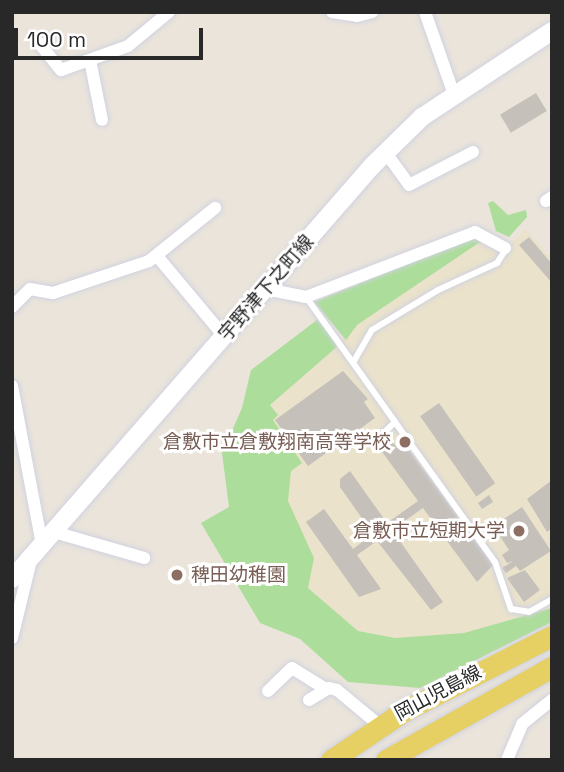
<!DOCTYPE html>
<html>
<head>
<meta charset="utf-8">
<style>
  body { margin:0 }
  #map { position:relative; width:564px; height:772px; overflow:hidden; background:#eae4db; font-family:"Space Grotesk","Noto Sans JP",sans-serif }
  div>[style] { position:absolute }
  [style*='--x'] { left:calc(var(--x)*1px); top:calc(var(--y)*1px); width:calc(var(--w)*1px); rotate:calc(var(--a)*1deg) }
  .education>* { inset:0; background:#eae2cb }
  .green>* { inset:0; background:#addd9b }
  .building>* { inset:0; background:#c5c1ba; transform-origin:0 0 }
  .roads { filter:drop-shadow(0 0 2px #d0d2e0) drop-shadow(0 0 2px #d0d2e0) }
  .lane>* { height:6px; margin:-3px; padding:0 3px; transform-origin:3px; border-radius:3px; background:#fff }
  .street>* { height:12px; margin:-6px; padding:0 6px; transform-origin:6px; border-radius:6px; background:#fff }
  .secondary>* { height:18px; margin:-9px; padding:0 9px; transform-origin:9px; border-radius:9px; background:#fff }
  .primary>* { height:21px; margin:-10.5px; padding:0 10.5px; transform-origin:10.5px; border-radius:10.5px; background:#e6d064 }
  .dots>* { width:19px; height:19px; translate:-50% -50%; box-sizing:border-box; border:4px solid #fff; border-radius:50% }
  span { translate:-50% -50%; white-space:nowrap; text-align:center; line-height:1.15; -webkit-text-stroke:6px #fff; paint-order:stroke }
  .street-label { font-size:19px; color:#282828 }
  .education-label { font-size:19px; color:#785e54 }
  .right { translate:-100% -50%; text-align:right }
  .left { translate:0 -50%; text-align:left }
  .frame { position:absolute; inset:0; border:14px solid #282828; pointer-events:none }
  .scale { position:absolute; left:14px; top:28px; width:189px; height:32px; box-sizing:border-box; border:4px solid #282828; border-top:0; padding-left:9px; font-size:21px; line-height:24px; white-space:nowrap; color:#282828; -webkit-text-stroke:5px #fff; paint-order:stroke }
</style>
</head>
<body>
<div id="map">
  <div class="education">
    <i style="clip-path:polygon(525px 229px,552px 259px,552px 608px,464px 633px,395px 638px,358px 631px,308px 588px,256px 483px,270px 406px,357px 325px,483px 240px,501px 254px)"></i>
  </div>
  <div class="green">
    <i style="clip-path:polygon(493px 201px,508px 215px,526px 210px,527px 217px,509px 237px,496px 231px,488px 203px)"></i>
    <i style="clip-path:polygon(477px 236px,483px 240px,357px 325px,346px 340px,314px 302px)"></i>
    <i style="clip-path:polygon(317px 320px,339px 345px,270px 405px,278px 415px,273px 420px,302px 463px,291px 471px,288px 501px,314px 558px,308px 588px,358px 631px,395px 638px,464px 633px,552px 608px,552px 622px,420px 688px,348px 682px,300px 639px,260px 623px,201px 523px,229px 507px,222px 453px,242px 408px,251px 370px)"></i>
  </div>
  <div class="building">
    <i style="left:536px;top:93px;width:21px;height:42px;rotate:59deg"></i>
    <i style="clip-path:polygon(529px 237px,552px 264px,552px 283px,519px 245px)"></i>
    <i style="clip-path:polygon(343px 371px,368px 399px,364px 402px,375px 418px,308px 466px,275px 420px)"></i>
    <i style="left:439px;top:403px;width:98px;height:23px;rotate:55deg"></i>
    <i style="clip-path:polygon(391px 440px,397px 448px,404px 443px,493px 565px,477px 582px,423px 508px,392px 530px,443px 602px,431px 610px,377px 541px,357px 555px,381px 589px,359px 597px,306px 522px,324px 509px,353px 549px,373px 534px,340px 487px,340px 479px,350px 471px,387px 523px,418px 501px,380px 449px)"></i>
    <i style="clip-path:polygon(552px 480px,552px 528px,547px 532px,527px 499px)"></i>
    <i style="clip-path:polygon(489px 495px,493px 502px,482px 509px,478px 503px)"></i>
    <i style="clip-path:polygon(522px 507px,551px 551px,520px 571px,516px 566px,506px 573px,502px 568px,513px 561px,507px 563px,502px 555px,509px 550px,493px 526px)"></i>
    <i style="clip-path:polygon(525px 570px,540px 590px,524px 602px,507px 578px)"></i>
  </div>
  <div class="roads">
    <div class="lane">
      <i style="--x:306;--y:297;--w:153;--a:54.5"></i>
      <i style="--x:395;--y:422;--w:29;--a:136"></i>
      <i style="--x:354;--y:361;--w:36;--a:-60"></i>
      <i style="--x:372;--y:330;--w:77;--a:-31.2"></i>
      <i style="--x:438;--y:290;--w:65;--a:-24.6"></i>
      <i style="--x:497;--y:263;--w:17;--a:-57"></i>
      <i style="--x:395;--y:422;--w:172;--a:54.5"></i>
      <i style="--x:495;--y:562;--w:50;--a:71.2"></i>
      <i style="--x:511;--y:609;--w:18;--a:9"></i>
      <i style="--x:529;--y:612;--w:26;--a:-29"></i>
    </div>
    <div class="street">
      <i style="--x:332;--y:12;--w:25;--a:9"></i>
      <i style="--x:357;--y:16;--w:16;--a:-15"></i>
      <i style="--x:425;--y:12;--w:88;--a:70.7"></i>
      <i style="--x:39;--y:43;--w:35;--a:51"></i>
      <i style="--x:61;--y:70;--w:71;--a:-19.7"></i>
      <i style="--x:128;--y:46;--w:53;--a:-39.7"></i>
      <i style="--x:90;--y:60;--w:61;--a:78.7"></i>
      <i style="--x:386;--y:153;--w:39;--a:54"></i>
      <i style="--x:409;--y:185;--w:72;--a:-27.3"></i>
      <i style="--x:546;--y:201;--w:7;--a:-34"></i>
      <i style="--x:157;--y:256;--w:104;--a:50.1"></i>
      <i style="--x:265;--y:289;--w:42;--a:11"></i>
      <i style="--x:306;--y:297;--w:181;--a:-21"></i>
      <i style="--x:475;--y:232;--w:34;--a:28"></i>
      <i style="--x:12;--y:307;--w:25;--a:-45"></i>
      <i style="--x:30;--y:289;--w:23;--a:10"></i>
      <i style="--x:53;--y:293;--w:101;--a:-18.4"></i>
      <i style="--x:149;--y:261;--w:85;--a:-38.8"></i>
      <i style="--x:12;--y:386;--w:162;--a:79.3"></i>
      <i style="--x:54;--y:532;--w:94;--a:16.1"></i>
      <i style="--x:12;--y:638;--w:80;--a:-76.3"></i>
      <i style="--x:268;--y:691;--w:33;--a:-44"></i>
      <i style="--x:292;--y:668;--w:39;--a:32"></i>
      <i style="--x:309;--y:700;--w:23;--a:-31"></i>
      <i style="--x:329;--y:688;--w:8;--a:14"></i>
      <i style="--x:337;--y:690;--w:55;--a:39.8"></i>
      <i style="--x:507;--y:760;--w:39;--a:-67"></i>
      <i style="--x:522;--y:724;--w:38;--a:-39"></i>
    </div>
    <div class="secondary">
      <i style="--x:12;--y:579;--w:548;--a:-48.92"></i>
      <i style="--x:372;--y:166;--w:70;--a:-44.4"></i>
      <i style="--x:422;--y:117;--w:156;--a:-33.5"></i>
    </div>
    <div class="primary">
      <i style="--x:331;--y:760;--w:88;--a:-33.9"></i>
      <i style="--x:404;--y:711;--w:166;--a:-26.9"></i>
      <i style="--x:386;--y:760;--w:190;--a:-29.3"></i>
    </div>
  </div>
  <div class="dots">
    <i style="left:405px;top:442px;background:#8d6e63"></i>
    <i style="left:519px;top:531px;background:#8d6e63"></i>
    <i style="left:177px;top:575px;background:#8d6e63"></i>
  </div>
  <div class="street-label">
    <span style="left:266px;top:288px;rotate:-49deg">宇野津下之町線</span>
    <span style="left:438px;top:693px;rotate:-28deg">岡山児島線</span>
  </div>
  <div class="education-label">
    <span class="right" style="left:391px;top:442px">倉敷市立倉敷翔南高等学校</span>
    <span class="right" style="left:505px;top:531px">倉敷市立短期大学</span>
    <span class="left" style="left:191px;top:575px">稗田幼稚園</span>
  </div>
  <div class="frame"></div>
  <div class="scale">100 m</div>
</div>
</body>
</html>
